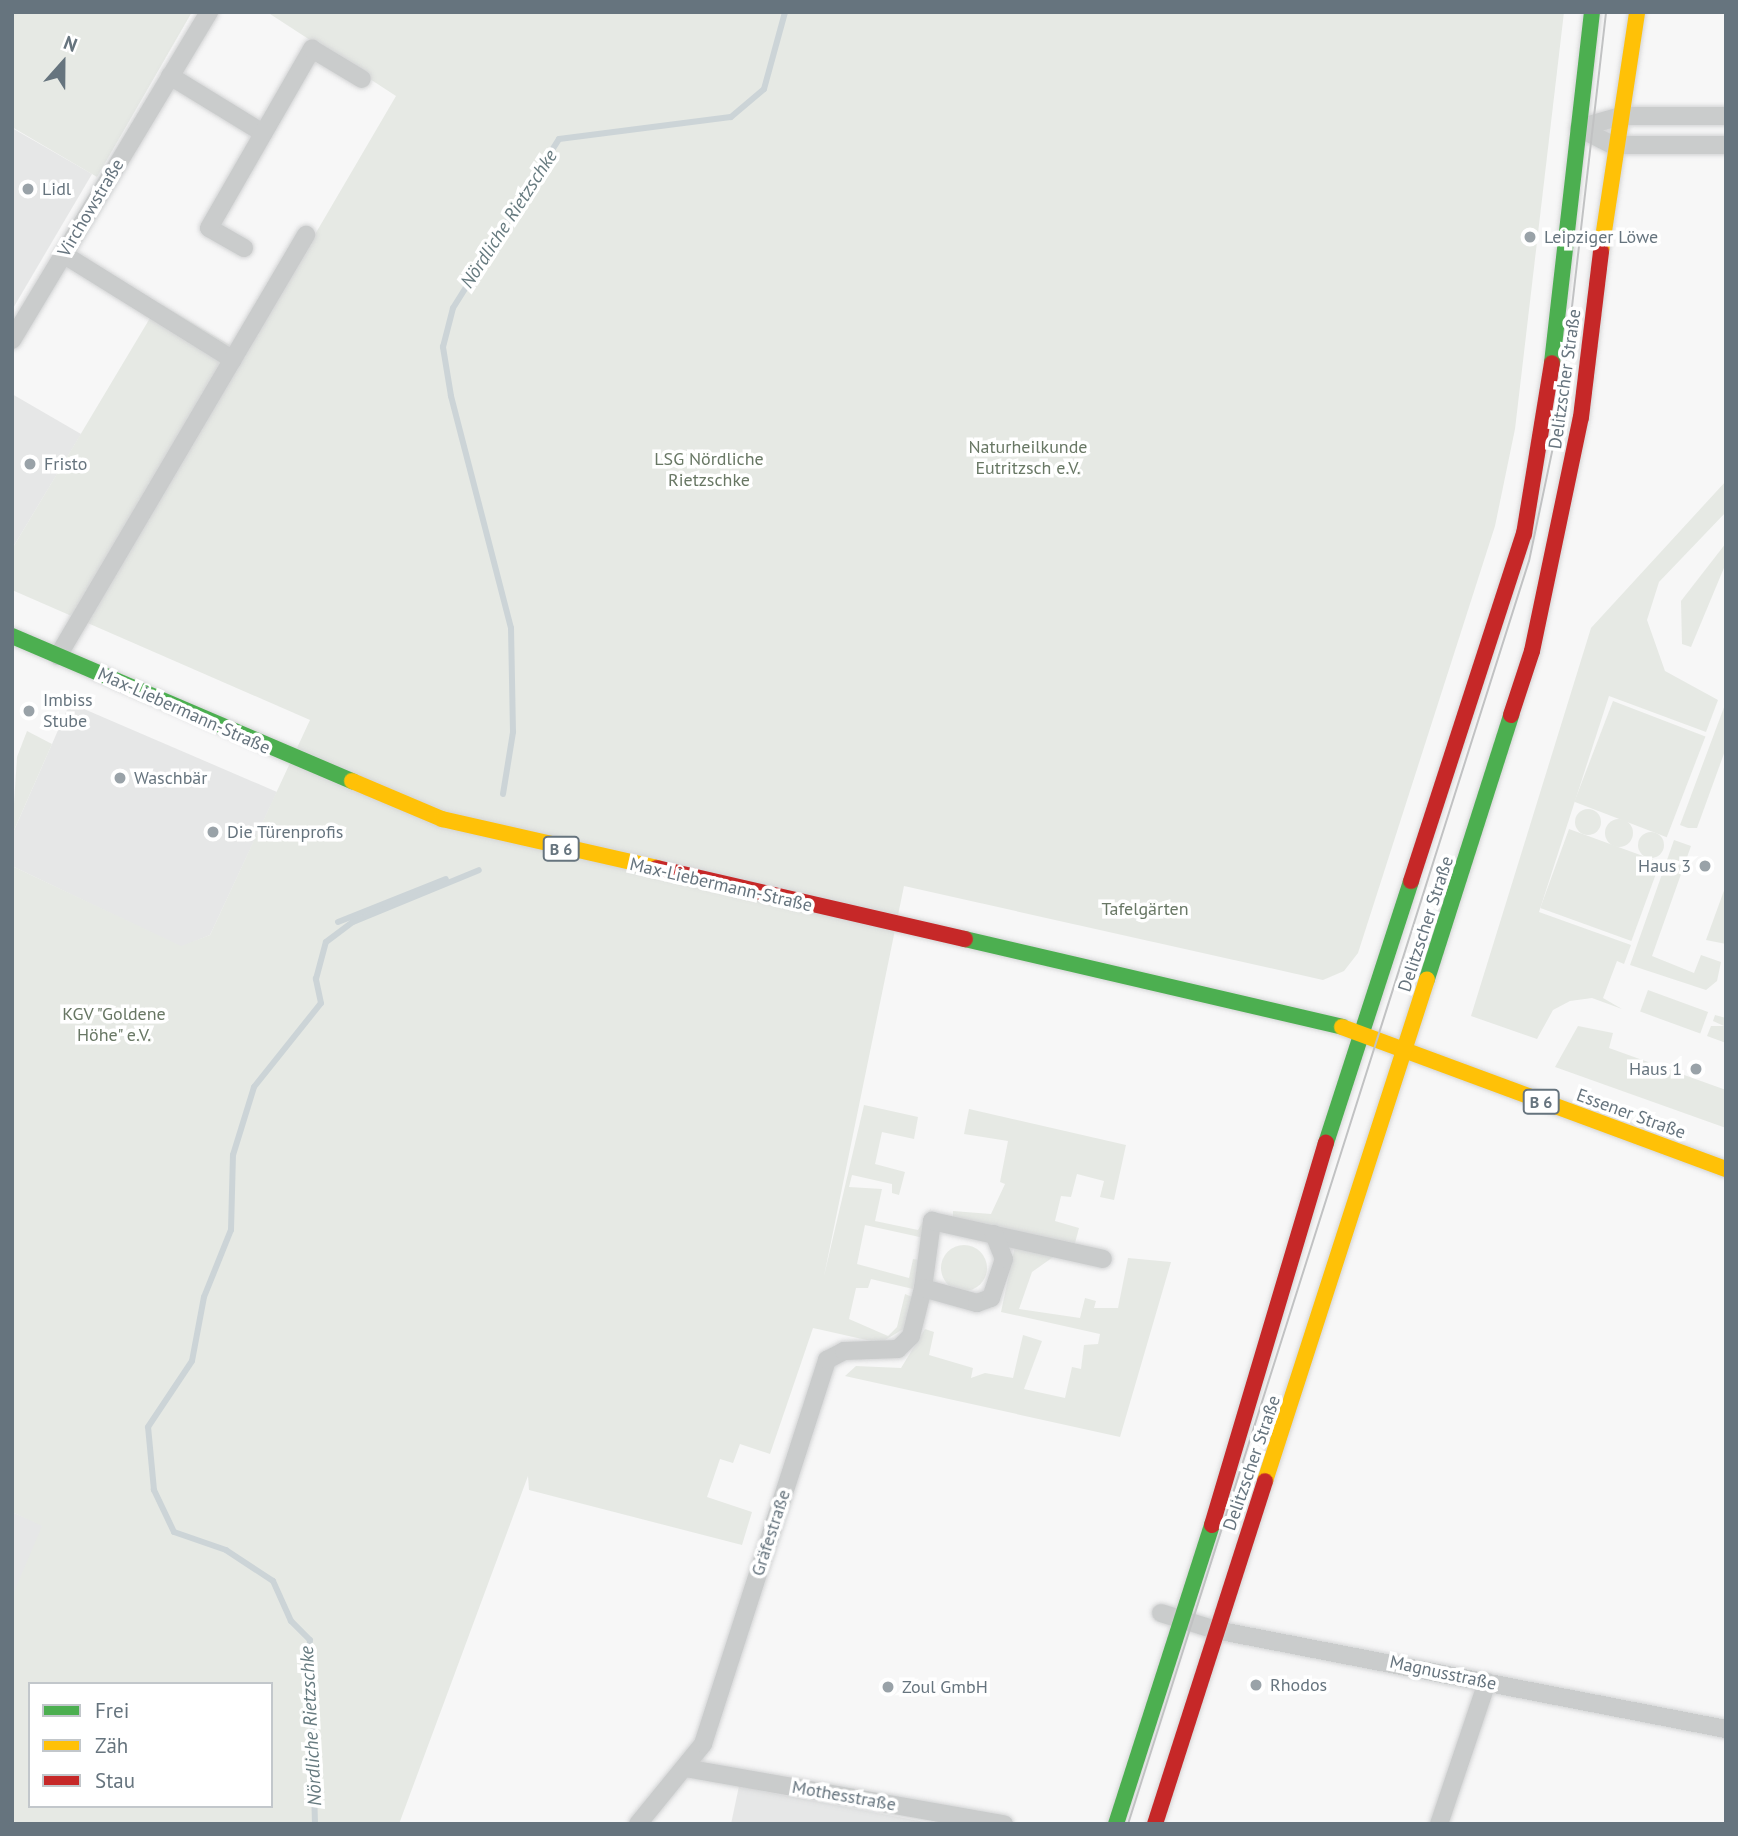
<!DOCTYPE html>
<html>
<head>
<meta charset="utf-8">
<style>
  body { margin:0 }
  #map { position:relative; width:1738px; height:1836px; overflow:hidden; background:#f7f7f7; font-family:"PT Sans",sans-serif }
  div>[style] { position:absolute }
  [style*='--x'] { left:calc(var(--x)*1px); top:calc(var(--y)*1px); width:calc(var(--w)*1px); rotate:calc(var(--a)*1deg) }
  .built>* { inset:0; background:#e6e7e7 }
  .green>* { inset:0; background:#e6e9e4; transform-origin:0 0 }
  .round { border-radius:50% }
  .stream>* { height:6px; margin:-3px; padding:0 3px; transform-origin:3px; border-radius:3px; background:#ccd4d7 }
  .roads { filter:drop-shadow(0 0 2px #d3d4d5) drop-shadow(0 0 2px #d3d4d5) }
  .street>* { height:18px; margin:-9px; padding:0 9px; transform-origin:9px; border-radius:9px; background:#cacccc }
  .fast>* { height:16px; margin:-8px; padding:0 8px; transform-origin:8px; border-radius:8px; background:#4caf50 }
  .slow>* { height:16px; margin:-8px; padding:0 8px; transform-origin:8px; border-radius:8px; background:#ffc107 }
  .jam>* { height:16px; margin:-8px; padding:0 8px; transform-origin:8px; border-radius:8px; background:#c62828 }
  .tram>* { height:2px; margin:-1px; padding:0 1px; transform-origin:1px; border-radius:1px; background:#c1c2c3 }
  .dots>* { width:19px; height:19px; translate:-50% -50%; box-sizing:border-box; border:4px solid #fff; border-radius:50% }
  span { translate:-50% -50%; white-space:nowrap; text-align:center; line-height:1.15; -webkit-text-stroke:7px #fff; paint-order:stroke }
  .shield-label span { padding:2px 5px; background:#fff; border:2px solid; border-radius:5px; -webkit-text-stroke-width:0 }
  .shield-label { font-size:16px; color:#66747e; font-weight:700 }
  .poi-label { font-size:18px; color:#66747e }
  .left { translate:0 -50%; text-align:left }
  .right { translate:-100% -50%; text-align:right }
  .street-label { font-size:18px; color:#66747e }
  .park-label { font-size:18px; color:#687764 }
  .water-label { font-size:19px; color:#667a7f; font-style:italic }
  .frame { position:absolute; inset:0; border:14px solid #66747e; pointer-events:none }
  .legend { position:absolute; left:28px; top:1682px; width:245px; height:126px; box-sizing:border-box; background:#fff; border:2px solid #c2c7cb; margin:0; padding:9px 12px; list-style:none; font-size:21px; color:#66747e }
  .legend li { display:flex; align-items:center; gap:14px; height:35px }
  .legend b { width:35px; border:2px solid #c2c7cb }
  .north { position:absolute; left:28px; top:28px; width:70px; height:70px; -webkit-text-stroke:5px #fff; paint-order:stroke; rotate:21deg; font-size:19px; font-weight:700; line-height:28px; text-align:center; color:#66747e }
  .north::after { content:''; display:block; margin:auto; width:24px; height:32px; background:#66747e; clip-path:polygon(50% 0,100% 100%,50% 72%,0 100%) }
</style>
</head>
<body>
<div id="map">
  <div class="built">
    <i style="clip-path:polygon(12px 128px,92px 174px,12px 310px)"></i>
    <i style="clip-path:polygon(12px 394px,81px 434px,12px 549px)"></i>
    <i style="clip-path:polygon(70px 703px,277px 792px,210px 935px,181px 947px,12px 866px,12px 835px)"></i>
    <i style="clip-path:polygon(12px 1512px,84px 1543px,12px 1643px)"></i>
    <i style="clip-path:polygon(739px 1786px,788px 1796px,935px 1824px,731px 1824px)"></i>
  </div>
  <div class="green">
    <i style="clip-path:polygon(12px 12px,192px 12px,97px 177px,12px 127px)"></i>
    <i style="clip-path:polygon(evenodd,267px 12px,1564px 12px,1515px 429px,1495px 526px,1358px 953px,1344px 971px,1323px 980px,904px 886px,824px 1276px,864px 1105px,918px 1117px,914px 1139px,882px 1132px,875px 1164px,905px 1172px,899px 1195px,892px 1193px,892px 1184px,852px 1175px,849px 1187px,882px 1189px,875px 1221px,918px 1230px,931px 1208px,924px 1238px,865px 1225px,857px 1264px,909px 1278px,913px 1259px,920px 1260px,913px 1289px,871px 1279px,868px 1288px,856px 1288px,849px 1319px,888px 1336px,897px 1327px,905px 1294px,912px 1297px,905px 1328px,880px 1343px,813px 1328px,770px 1454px,740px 1444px,733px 1463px,720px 1459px,707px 1497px,752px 1512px,742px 1545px,529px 1490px,528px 1476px,399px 1824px,12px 1824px,12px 1597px,42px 1526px,12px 1512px,12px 866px,181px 946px,210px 935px,310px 720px,12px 590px,12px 549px,159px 303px,245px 354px,396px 96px,267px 12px,30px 1684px,271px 1684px,271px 1806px,30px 1806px,30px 1684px)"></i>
    <i style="clip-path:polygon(1726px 481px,1726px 512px,1659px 582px,1647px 620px,1665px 671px,1718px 700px,1706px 732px,1609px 696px,1539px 912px,1631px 945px,1624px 964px,1617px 961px,1603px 998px,1622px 1009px,1592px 998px,1570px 1001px,1553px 1010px,1537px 1039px,1471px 1016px,1591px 628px)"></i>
    <i style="clip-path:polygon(1726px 543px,1726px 563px,1691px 647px,1682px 644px,1681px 601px)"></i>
    <i style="left:1613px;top:701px;width:99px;height:108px;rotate:21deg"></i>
    <i style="clip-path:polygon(1726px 702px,1726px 748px,1697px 828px,1688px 828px,1680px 825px)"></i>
    <i style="clip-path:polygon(27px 731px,52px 744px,12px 835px,17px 757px)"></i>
    <i class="round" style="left:1575px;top:809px;width:26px;height:26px"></i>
    <i class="round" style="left:1605px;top:819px;width:28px;height:28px"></i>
    <i style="left:1569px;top:829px;width:97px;height:84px;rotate:20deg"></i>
    <i class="round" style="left:1638px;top:832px;width:26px;height:26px"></i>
    <i style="clip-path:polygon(1674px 840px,1691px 846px,1652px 956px,1694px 973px,1701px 955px,1721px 962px,1717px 981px,1706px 990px,1630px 965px)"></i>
    <i style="clip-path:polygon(1726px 885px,1726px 944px,1706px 940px)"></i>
    <i style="left:1648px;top:990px;width:64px;height:23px;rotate:20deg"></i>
    <i style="clip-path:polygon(1715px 1015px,1726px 1018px,1726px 1043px,1707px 1036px,1711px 1026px,1724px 1026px,1713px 1021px)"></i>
    <i style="clip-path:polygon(1578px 1026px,1613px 1033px,1609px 1048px,1726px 1090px,1726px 1128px,1555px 1067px)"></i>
    <i style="clip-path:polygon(969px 1109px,1126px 1145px,1114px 1200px,1100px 1197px,1104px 1181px,1077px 1174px,1071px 1197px,1061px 1196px,1055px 1221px,1079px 1228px,1074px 1247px,953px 1219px,953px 1211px,991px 1214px,1005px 1184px,1000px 1182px,1008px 1141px,964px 1134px)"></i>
    <i class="round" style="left:941px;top:1245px;width:46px;height:46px"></i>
    <i style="clip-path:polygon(1015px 1246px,1056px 1255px,1032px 1272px,1019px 1309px,1080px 1318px,1085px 1298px,1096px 1301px,1094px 1308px,1118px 1308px,1128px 1258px,1171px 1262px,1120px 1437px,845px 1376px,856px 1366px,901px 1368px,925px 1329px,934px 1332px,929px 1355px,973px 1368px,971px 1378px,985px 1373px,1013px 1378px,1023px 1335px,1042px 1341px,1024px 1389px,1065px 1398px,1072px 1367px,1081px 1369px,1084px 1345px,1098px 1344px,1100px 1334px,1001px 1312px)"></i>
  </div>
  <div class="stream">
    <i style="--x:503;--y:794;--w:63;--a:-80.8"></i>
    <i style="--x:513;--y:732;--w:104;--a:-91.1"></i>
    <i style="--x:511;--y:628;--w:240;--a:-104.5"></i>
    <i style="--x:451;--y:396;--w:50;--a:-99.3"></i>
    <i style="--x:443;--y:347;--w:40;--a:-75.6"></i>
    <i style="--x:453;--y:308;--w:199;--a:-57.9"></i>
    <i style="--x:559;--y:139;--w:173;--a:-7.3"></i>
    <i style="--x:731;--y:117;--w:43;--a:-40.3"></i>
    <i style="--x:764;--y:89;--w:80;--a:-74.7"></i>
    <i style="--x:338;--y:922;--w:116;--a:-21.7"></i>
    <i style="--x:315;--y:1824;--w:184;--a:-91.6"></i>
    <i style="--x:310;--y:1640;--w:27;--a:-135"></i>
    <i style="--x:291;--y:1621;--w:44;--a:-114.2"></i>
    <i style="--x:273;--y:1581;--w:56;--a:-146.6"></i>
    <i style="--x:226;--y:1550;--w:55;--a:-160.9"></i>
    <i style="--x:174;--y:1532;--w:47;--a:-115.5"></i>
    <i style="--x:154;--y:1490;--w:63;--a:-95.4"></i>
    <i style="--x:148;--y:1427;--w:79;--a:-56.3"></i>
    <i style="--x:192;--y:1361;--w:65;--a:-79.4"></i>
    <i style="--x:204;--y:1297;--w:72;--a:-68.1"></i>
    <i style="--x:231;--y:1230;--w:75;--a:-88.5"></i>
    <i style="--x:233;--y:1155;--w:71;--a:-72.8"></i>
    <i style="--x:254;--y:1087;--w:107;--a:-51.4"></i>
    <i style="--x:321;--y:1003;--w:25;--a:-102"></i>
    <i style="--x:316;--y:979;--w:38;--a:-75"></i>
    <i style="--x:326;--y:942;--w:34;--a:-37"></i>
    <i style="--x:353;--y:922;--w:136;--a:-22.4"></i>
  </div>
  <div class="roads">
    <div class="street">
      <i style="--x:170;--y:76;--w:109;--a:31.5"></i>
      <i style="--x:1579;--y:128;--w:38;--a:27"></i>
      <i style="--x:1613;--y:145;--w:113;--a:0"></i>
      <i style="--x:1579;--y:128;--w:44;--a:-15.9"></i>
      <i style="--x:1621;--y:116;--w:105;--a:0"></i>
      <i style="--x:244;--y:248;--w:40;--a:-150.3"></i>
      <i style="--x:209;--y:228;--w:207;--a:-60.1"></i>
      <i style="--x:312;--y:49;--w:58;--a:31"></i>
      <i style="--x:63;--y:254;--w:200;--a:31.9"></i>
      <i style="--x:12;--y:340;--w:383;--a:-59"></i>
      <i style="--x:58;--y:656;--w:489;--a:-59.5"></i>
      <i style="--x:923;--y:1288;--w:68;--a:-82.3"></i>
      <i style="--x:932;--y:1221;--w:175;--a:12.5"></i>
      <i style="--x:1161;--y:1613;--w:58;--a:17.2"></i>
      <i style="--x:1216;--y:1630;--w:520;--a:10.99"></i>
      <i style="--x:685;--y:1768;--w:324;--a:10"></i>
      <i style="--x:638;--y:1824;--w:103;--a:-50.9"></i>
      <i style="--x:703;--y:1744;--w:404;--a:-72.1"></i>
      <i style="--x:827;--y:1360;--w:19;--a:-28"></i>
      <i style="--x:844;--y:1351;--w:54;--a:-2.1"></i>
      <i style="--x:898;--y:1349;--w:18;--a:-45"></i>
      <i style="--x:911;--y:1336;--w:49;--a:-76"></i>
      <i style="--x:923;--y:1288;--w:56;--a:15.5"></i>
      <i style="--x:977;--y:1303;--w:15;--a:-20"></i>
      <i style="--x:991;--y:1298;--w:41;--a:-71.6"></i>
      <i style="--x:1004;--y:1259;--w:27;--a:-112"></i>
      <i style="--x:1439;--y:1824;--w:150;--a:-71.3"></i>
    </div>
    <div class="fast">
      <i style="--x:1552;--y:363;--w:353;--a:-83.5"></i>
      <i style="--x:12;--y:636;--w:370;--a:23.1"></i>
      <i style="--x:965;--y:939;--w:387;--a:13.1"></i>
      <i style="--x:1427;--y:979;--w:277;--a:-72.3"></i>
      <i style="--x:1326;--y:1143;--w:275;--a:-72"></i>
      <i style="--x:1116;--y:1824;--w:314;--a:-72.2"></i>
    </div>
    <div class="slow">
      <i style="--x:1601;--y:251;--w:242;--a:-81.4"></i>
      <i style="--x:352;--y:781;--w:98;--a:22.9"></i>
      <i style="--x:442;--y:819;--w:221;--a:12.8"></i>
      <i style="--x:1342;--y:1027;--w:409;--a:20.3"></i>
      <i style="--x:1265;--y:1481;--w:527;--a:-72.11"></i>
    </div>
    <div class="jam">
      <i style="--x:1511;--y:715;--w:67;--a:-71.8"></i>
      <i style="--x:1532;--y:651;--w:239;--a:-78.2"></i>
      <i style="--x:1581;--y:417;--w:167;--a:-83.1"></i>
      <i style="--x:657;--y:868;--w:316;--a:13"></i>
      <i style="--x:1411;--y:881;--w:365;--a:-72"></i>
      <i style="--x:1524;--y:534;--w:173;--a:-80.7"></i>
      <i style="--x:1212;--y:1525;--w:399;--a:-73.4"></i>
      <i style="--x:1155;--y:1824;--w:360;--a:-72.2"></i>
    </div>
  </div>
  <div class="tram">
    <i style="--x:1128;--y:1824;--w:1325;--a:-72.39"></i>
    <i style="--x:1529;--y:561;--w:145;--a:-78.1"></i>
    <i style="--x:1559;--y:419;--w:410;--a:-83.4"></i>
  </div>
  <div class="dots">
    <i style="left:28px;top:189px;background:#99a2a8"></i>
    <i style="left:1530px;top:237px;background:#99a2a8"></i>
    <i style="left:30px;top:464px;background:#99a2a8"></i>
    <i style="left:29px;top:711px;background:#99a2a8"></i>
    <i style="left:120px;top:778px;background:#99a2a8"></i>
    <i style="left:213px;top:832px;background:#99a2a8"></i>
    <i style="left:1705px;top:866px;background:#99a2a8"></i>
    <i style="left:1696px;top:1069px;background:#99a2a8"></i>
    <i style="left:1256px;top:1685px;background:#99a2a8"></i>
    <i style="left:888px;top:1687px;background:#99a2a8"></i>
  </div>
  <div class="shield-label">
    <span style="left:561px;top:849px">B 6</span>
    <span style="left:1541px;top:1102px">B 6</span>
  </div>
  <div class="poi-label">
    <span class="left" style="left:42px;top:189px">Lidl</span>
    <span class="left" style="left:1544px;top:237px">Leipziger Löwe</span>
    <span class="left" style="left:44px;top:464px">Fristo</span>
    <span class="left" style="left:43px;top:711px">Imbiss<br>Stube</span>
    <span class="left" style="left:134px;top:778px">Waschbär</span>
    <span class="left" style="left:227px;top:832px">Die Türenprofis</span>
    <span class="right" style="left:1691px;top:866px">Haus 3</span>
    <span class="right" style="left:1682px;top:1069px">Haus 1</span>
    <span class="left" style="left:1270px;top:1685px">Rhodos</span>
    <span class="left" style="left:902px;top:1687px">Zoul GmbH</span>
  </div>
  <div class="street-label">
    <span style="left:91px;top:208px;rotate:-59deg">Virchowstraße</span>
    <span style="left:1565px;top:379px;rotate:-82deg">Delitzscher Straße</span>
    <span style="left:184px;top:711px;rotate:24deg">Max-Liebermann-Straße</span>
    <span style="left:721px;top:885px;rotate:13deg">Max-Liebermann-Straße</span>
    <span style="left:1426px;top:924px;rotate:-72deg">Delitzscher Straße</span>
    <span style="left:1631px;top:1114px;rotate:20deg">Essener Straße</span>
    <span style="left:1252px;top:1463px;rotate:-71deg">Delitzscher Straße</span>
    <span style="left:771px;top:1533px;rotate:-72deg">Gräfestraße</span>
    <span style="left:1443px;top:1673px;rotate:12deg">Magnusstraße</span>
    <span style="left:844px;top:1796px;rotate:10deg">Mothesstraße</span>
  </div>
  <div class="park-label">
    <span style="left:1028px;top:458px">Naturheilkunde<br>Eutritzsch e.V.</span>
    <span style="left:709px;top:470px">LSG Nördliche<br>Rietzschke</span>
    <span style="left:1145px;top:909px">Tafelgärten</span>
    <span style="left:114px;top:1025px">KGV "Goldene<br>Höhe" e.V.</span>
  </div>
  <div class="water-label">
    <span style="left:509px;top:219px;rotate:-57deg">Nördliche Rietzschke</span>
    <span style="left:311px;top:1726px;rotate:-93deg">Nördliche Rietzschke</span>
  </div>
  <div class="frame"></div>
  <ul class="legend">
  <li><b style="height:9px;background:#4caf50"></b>Frei</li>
  <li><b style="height:9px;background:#ffc107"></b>Zäh</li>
  <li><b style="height:9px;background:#c62828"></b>Stau</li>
  </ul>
  <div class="north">N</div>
</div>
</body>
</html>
